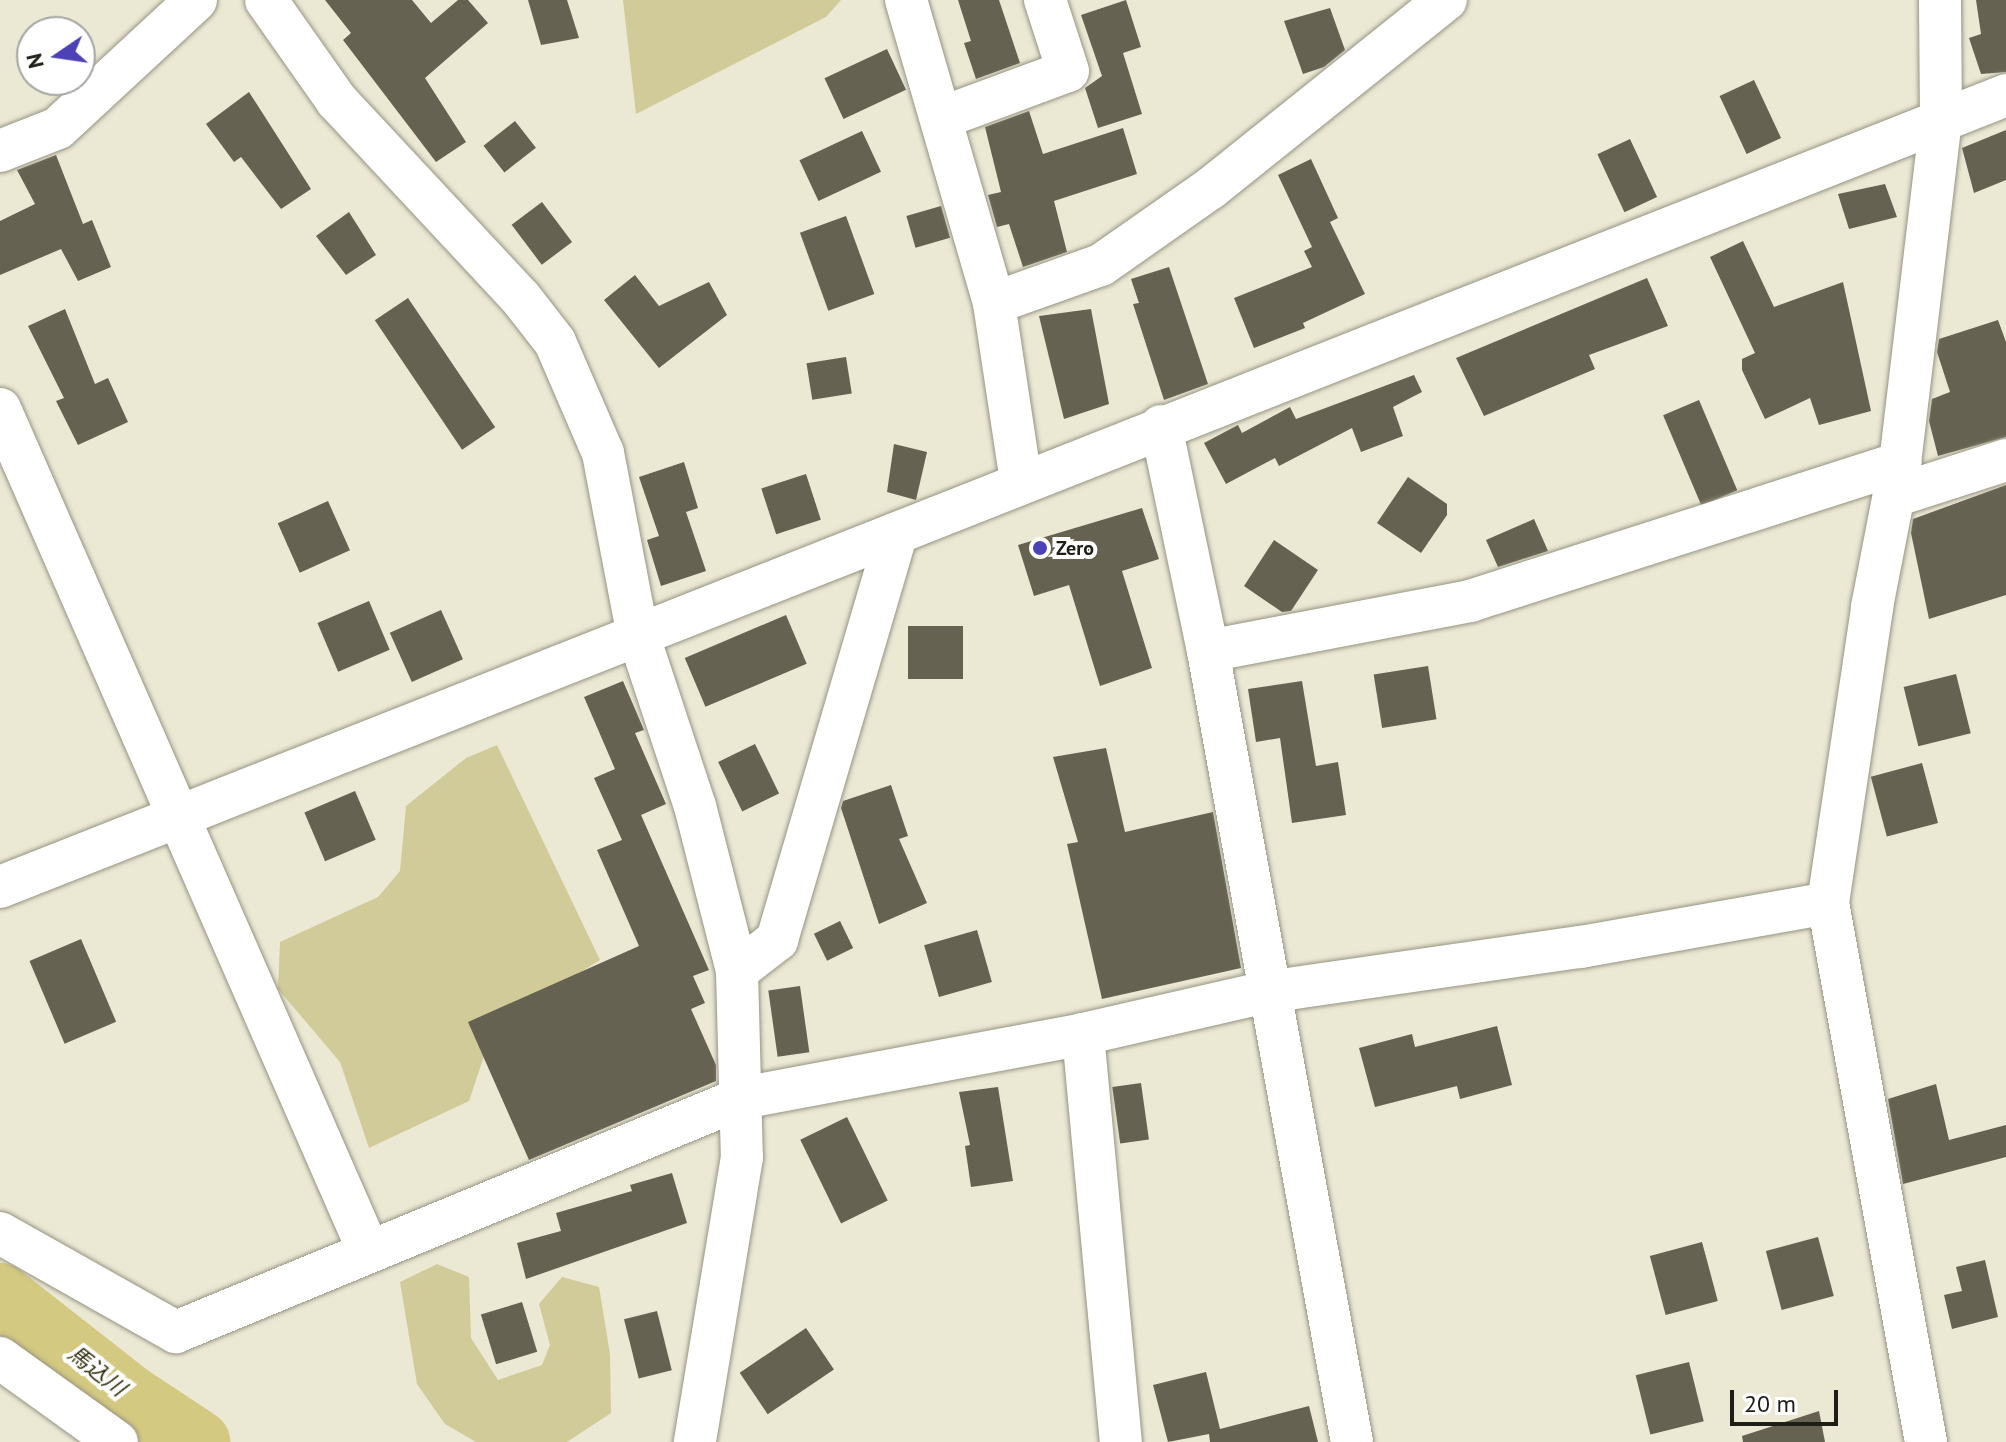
<!DOCTYPE html>
<html>
<head>
<meta charset="utf-8">
<style>
  body { margin:0 }
  #map { position:relative; width:2006px; height:1442px; overflow:hidden; background:#ebe8d4; font-family:"PT Sans","Noto Sans JP",sans-serif }
  div>[style] { position:absolute }
  [style*='--x'] { left:calc(var(--x)*1px); top:calc(var(--y)*1px); width:calc(var(--w)*1px); rotate:calc(var(--a)*1deg) }
  .green>* { inset:0; background:#d1cb99 }
  .river>* { height:64px; margin:-32px; padding:0 32px; transform-origin:32px; border-radius:32px; background:#d4c981 }
  .building>* { inset:0; background:#656251; transform-origin:0 0 }
  .roads { filter:drop-shadow(0 0 2px #969482) drop-shadow(0 0 2px #969482) }
  .minor>* { height:42px; margin:-21px; padding:0 21px; transform-origin:21px; border-radius:21px; background:#fff }
  .dots>* { width:22px; height:22px; translate:-50% -50%; box-sizing:border-box; border:4px solid #fff; border-radius:50% }
  span { translate:-50% -50%; white-space:nowrap; text-align:center; line-height:1.15; -webkit-text-stroke:8px #fff; paint-order:stroke }
  .poi-label { font-size:20px; color:#1e1d16; font-weight:700 }
  .left { translate:0 -50%; text-align:left }
  .water-label { font-size:22px; color:#332f0e; font-style:italic }
  .north { position:absolute; left:16px; top:16px; width:80px; height:80px; box-sizing:border-box; background:#fff; border:2px solid #a5a5a2; border-radius:50%; rotate:257deg; font-size:22px; font-weight:700; line-height:32px; text-align:center; color:#1e1d16 }
  .north::after { content:''; display:block; margin:auto; width:28px; height:36px; background:#4d41b8; clip-path:polygon(50% 0,100% 100%,50% 72%,0 100%) }
  .scale { position:absolute; left:1730px; top:1390px; width:108px; height:36px; box-sizing:border-box; border:4px solid #1e1d16; border-top:0; padding-left:10px; font-size:24px; line-height:28px; white-space:nowrap; color:#1e1d16; -webkit-text-stroke:6px #fff; paint-order:stroke }
</style>
</head>
<body>
<div id="map">
  <div class="green">
    <i style="clip-path:polygon(623px 0,841px 0,826px 17px,636px 114px)"></i>
    <i style="clip-path:polygon(497px 745px,600px 960px,494px 1026px,469px 1101px,369px 1148px,340px 1062px,278px 989px,280px 942px,378px 897px,400px 871px,406px 806px,466px 758px)"></i>
    <i style="clip-path:polygon(437px 1264px,469px 1277px,471px 1338px,498px 1380px,542px 1365px,550px 1345px,539px 1304px,562px 1277px,599px 1287px,610px 1354px,611px 1413px,567px 1442px,476px 1442px,445px 1424px,417px 1384px,400px 1282px)"></i>
  </div>
  <div class="river">
    <i style="--x:0;--y:1295;--w:165;--a:38.1"></i>
    <i style="--x:130;--y:1397;--w:82;--a:33.5"></i>
  </div>
  <div class="building">
    <i style="clip-path:polygon(325px 0,412px 0,431px 23px,458px 0,468px 0,488px 23px,425px 78px,466px 142px,436px 162px,343px 40px,351px 33px)"></i>
    <i style="clip-path:polygon(528px 0,567px 0,579px 38px,541px 45px)"></i>
    <i style="clip-path:polygon(958px 0,999px 0,1020px 63px,976px 79px,964px 43px,971px 41px)"></i>
    <i style="clip-path:polygon(1126px 0,1141px 47px,1123px 53px,1142px 114px,1098px 128px,1085px 88px,1102px 76px,1081px 15px)"></i>
    <i style="clip-path:polygon(1976px 0,2006px 0,2006px 72px,1981px 74px,1969px 38px,1981px 34px)"></i>
    <i style="clip-path:polygon(1330px 8px,1345px 50px,1324px 67px,1303px 74px,1284px 21px)"></i>
    <i style="left:887px;top:49px;width:45px;height:69px;rotate:65deg"></i>
    <i style="left:1754px;top:80px;width:64px;height:38px;rotate:65deg"></i>
    <i style="clip-path:polygon(249px 92px,311px 189px,281px 209px,241px 157px,234px 162px,206px 124px)"></i>
    <i style="clip-path:polygon(1029px 111px,1043px 154px,1123px 128px,1137px 174px,1054px 201px,1067px 252px,1023px 267px,1009px 224px,997px 227px,988px 195px,1001px 192px,985px 127px)"></i>
    <i style="left:515px;top:121px;width:34px;height:40px;rotate:52deg"></i>
    <i style="clip-path:polygon(2006px 130px,2006px 180px,1974px 193px,1962px 148px)"></i>
    <i style="left:862px;top:131px;width:45px;height:69px;rotate:65deg"></i>
    <i style="left:1630px;top:139px;width:64px;height:36px;rotate:65deg"></i>
    <i style="clip-path:polygon(56px 155px,83px 224px,92px 220px,111px 267px,78px 281px,61px 249px,0 275px,0 221px,35px 204px,17px 170px)"></i>
    <i style="clip-path:polygon(1311px 159px,1338px 218px,1330px 222px,1365px 294px,1303px 323px,1305px 328px,1254px 348px,1234px 298px,1312px 267px,1304px 251px,1312px 247px,1278px 175px)"></i>
    <i style="clip-path:polygon(1885px 184px,1897px 217px,1849px 229px,1838px 194px)"></i>
    <i style="left:542px;top:202px;width:50px;height:38px;rotate:53deg"></i>
    <i style="left:941px;top:206px;width:33px;height:36px;rotate:74deg"></i>
    <i style="clip-path:polygon(349px 212px,376px 255px,346px 275px,316px 236px)"></i>
    <i style="left:846px;top:216px;width:83px;height:49px;rotate:70deg"></i>
    <i style="clip-path:polygon(1743px 241px,1774px 307px,1843px 282px,1871px 411px,1819px 425px,1810px 398px,1765px 419px,1742px 370px,1742px 359px,1755px 353px,1710px 257px)"></i>
    <i style="clip-path:polygon(1169px 267px,1208px 384px,1164px 400px,1133px 304px,1139px 303px,1131px 279px)"></i>
    <i style="clip-path:polygon(635px 275px,659px 306px,709px 282px,727px 315px,659px 368px,604px 300px)"></i>
    <i style="clip-path:polygon(1647px 278px,1668px 326px,1589px 355px,1595px 369px,1484px 416px,1456px 358px)"></i>
    <i style="left:408px;top:298px;width:156px;height:40px;rotate:56deg"></i>
    <i style="clip-path:polygon(65px 309px,95px 384px,108px 378px,128px 422px,78px 445px,56px 401px,64px 398px,28px 326px)"></i>
    <i style="clip-path:polygon(1091px 309px,1109px 404px,1064px 419px,1039px 316px)"></i>
    <i style="clip-path:polygon(1998px 320px,2006px 342px,2006px 437px,1938px 456px,1929px 421px,1932px 399px,1950px 392px,1937px 352px,1939px 339px)"></i>
    <i style="left:846px;top:357px;width:37px;height:40px;rotate:81deg"></i>
    <i style="clip-path:polygon(1414px 375px,1422px 392px,1393px 407px,1403px 436px,1361px 452px,1352px 428px,1279px 466px,1275px 458px,1226px 484px,1204px 443px,1238px 425px,1242px 433px,1290px 407px,1296px 419px)"></i>
    <i style="left:1699px;top:400px;width:98px;height:39px;rotate:67deg"></i>
    <i style="clip-path:polygon(894px 444px,927px 452px,916px 500px,887px 492px)"></i>
    <i style="clip-path:polygon(684px 462px,698px 508px,686px 512px,706px 571px,661px 586px,647px 540px,659px 536px,639px 477px)"></i>
    <i style="left:806px;top:474px;width:48px;height:47px;rotate:72deg"></i>
    <i style="clip-path:polygon(1408px 477px,1447px 504px,1447px 515px,1421px 553px,1377px 523px)"></i>
    <i style="clip-path:polygon(2006px 485px,2006px 595px,1929px 619px,1911px 533px,1913px 519px)"></i>
    <i style="left:328px;top:501px;width:54px;height:55px;rotate:66deg"></i>
    <i style="clip-path:polygon(1142px 508px,1159px 559px,1122px 571px,1152px 668px,1100px 686px,1069px 585px,1034px 596px,1018px 545px)"></i>
    <i style="clip-path:polygon(1534px 519px,1548px 551px,1498px 567px,1486px 540px)"></i>
    <i style="clip-path:polygon(1274px 540px,1318px 570px,1291px 611px,1282px 612px,1244px 586px)"></i>
    <i style="left:369px;top:601px;width:53px;height:56px;rotate:67deg"></i>
    <i style="left:441px;top:610px;width:54px;height:56px;rotate:66deg"></i>
    <i style="left:786px;top:615px;width:53px;height:110px;rotate:67deg"></i>
    <i style="left:908px;top:626px;width:55px;height:53px"></i>
    <i style="left:1428px;top:666px;width:54px;height:55px;rotate:81deg"></i>
    <i style="left:1956px;top:674px;width:61px;height:54px;rotate:76deg"></i>
    <i style="clip-path:polygon(623px 681px,644px 730px,635px 733px,666px 804px,641px 815px,709px 970px,693px 976px,705px 1003px,691px 1009px,716px 1065px,716px 1081px,529px 1160px,468px 1022px,639px 946px,597px 850px,622px 840px,594px 778px,615px 769px,584px 697px)"></i>
    <i style="clip-path:polygon(1302px 681px,1316px 766px,1338px 762px,1346px 815px,1292px 823px,1280px 738px,1256px 742px,1248px 689px)"></i>
    <i style="left:755px;top:744px;width:55px;height:41px;rotate:64deg"></i>
    <i style="clip-path:polygon(1106px 748px,1125px 832px,1213px 812px,1241px 968px,1102px 999px,1067px 844px,1078px 842px,1053px 757px)"></i>
    <i style="left:1922px;top:763px;width:62px;height:53px;rotate:75deg"></i>
    <i style="clip-path:polygon(891px 785px,908px 836px,899px 839px,927px 903px,879px 924px,841px 808px,843px 801px)"></i>
    <i style="left:355px;top:791px;width:53px;height:55px;rotate:67deg"></i>
    <i style="left:840px;top:921px;width:30px;height:29px;rotate:64deg"></i>
    <i style="left:977px;top:930px;width:54px;height:55px;rotate:74deg"></i>
    <i style="left:81px;top:939px;width:90px;height:56px;rotate:67deg"></i>
    <i style="left:800px;top:986px;width:67px;height:32px;rotate:82deg"></i>
    <i style="clip-path:polygon(1497px 1026px,1512px 1085px,1460px 1099px,1457px 1086px,1375px 1107px,1359px 1048px,1412px 1034px,1415px 1047px)"></i>
    <i style="left:1141px;top:1083px;width:57px;height:29px;rotate:82deg"></i>
    <i style="clip-path:polygon(1936px 1084px,1949px 1140px,2006px 1125px,2006px 1157px,1903px 1184px,1888px 1099px)"></i>
    <i style="clip-path:polygon(998px 1087px,1013px 1181px,971px 1187px,965px 1146px,970px 1145px,959px 1092px)"></i>
    <i style="left:847px;top:1117px;width:93px;height:52px;rotate:64deg"></i>
    <i style="clip-path:polygon(672px 1173px,687px 1223px,526px 1279px,517px 1243px,561px 1231px,556px 1213px,632px 1191px,630px 1185px)"></i>
    <i style="left:1818px;top:1237px;width:61px;height:54px;rotate:75deg"></i>
    <i style="left:1702px;top:1242px;width:61px;height:54px;rotate:75deg"></i>
    <i style="clip-path:polygon(1985px 1260px,1998px 1317px,1952px 1329px,1944px 1295px,1962px 1291px,1956px 1267px)"></i>
    <i style="left:522px;top:1302px;width:52px;height:43px;rotate:73deg"></i>
    <i style="left:657px;top:1311px;width:61px;height:34px;rotate:76deg"></i>
    <i style="left:806px;top:1328px;width:50px;height:80px;rotate:56deg"></i>
    <i style="left:1689px;top:1362px;width:61px;height:55px;rotate:76deg"></i>
    <i style="clip-path:polygon(1206px 1372px,1220px 1429px,1309px 1406px,1318px 1442px,1210px 1442px,1209px 1434px,1168px 1442px,1153px 1385px)"></i>
    <i style="clip-path:polygon(1819px 1411px,1825px 1442px,1743px 1442px,1742px 1436px)"></i>
  </div>
  <div class="roads">
    <div class="minor">
      <i style="--x:266;--y:0;--w:123;--a:54.9"></i>
      <i style="--x:337;--y:101;--w:268;--a:47"></i>
      <i style="--x:520;--y:297;--w:57;--a:52.1"></i>
      <i style="--x:555;--y:342;--w:121;--a:66.6"></i>
      <i style="--x:603;--y:453;--w:181;--a:79.2"></i>
      <i style="--x:637;--y:631;--w:184;--a:71.7"></i>
      <i style="--x:695;--y:806;--w:170;--a:75.7"></i>
      <i style="--x:737;--y:971;--w:186;--a:88.5"></i>
      <i style="--x:742;--y:1157;--w:289;--a:99.4"></i>
      <i style="--x:906;--y:0;--w:316;--a:73.8"></i>
      <i style="--x:994;--y:303;--w:181;--a:81.4"></i>
      <i style="--x:941;--y:118;--w:135;--a:-20.3"></i>
      <i style="--x:1068;--y:71;--w:75;--a:-107.9"></i>
      <i style="--x:0;--y:151;--w:62;--a:-21.6"></i>
      <i style="--x:58;--y:128;--w:188;--a:-42.8"></i>
      <i style="--x:994;--y:303;--w:114;--a:-19.6"></i>
      <i style="--x:1101;--y:265;--w:134;--a:-35"></i>
      <i style="--x:1211;--y:188;--w:301;--a:-38.7"></i>
      <i style="--x:0;--y:409;--w:920;--a:66.36"></i>
      <i style="--x:1161;--y:426;--w:230;--a:78.2"></i>
      <i style="--x:1208;--y:651;--w:804;--a:79.68"></i>
      <i style="--x:1894;--y:496;--w:118;--a:-17.8"></i>
      <i style="--x:1208;--y:651;--w:267;--a:-10.8"></i>
      <i style="--x:1470;--y:601;--w:452;--a:-17.8"></i>
      <i style="--x:0;--y:887;--w:2157;--a:-21.54"></i>
      <i style="--x:737;--y:971;--w:51;--a:-37.8"></i>
      <i style="--x:777;--y:940;--w:424;--a:-73.6"></i>
      <i style="--x:1083;--y:1034;--w:410;--a:84.7"></i>
      <i style="--x:0;--y:1233;--w:202;--a:29.4"></i>
      <i style="--x:176;--y:1332;--w:612;--a:-22.46"></i>
      <i style="--x:742;--y:1098;--w:347;--a:-10.6"></i>
      <i style="--x:1083;--y:1034;--w:189;--a:-12.9"></i>
      <i style="--x:1267;--y:992;--w:317;--a:-8.2"></i>
      <i style="--x:1581;--y:947;--w:251;--a:-10.1"></i>
      <i style="--x:0;--y:1358;--w:144;--a:35.7"></i>
      <i style="--x:1926;--y:1442;--w:548;--a:-100.3"></i>
      <i style="--x:1828;--y:903;--w:299;--a:-81.5"></i>
      <i style="--x:1872;--y:607;--w:147;--a:-79"></i>
      <i style="--x:1900;--y:463;--w:346;--a:-83.2"></i>
      <i style="--x:1941;--y:119;--w:119;--a:-90.5"></i>
    </div>
  </div>
  <div class="dots">
    <i style="left:1040px;top:548px;background:#4d41b8"></i>
  </div>
  <div class="poi-label">
    <span class="left" style="left:1056px;top:548px">Zero</span>
  </div>
  <div class="water-label">
    <span style="left:97px;top:1371px;rotate:38deg">馬込川</span>
  </div>
  <div class="north">N</div>
  <div class="scale">20 m</div>
</div>
</body>
</html>
